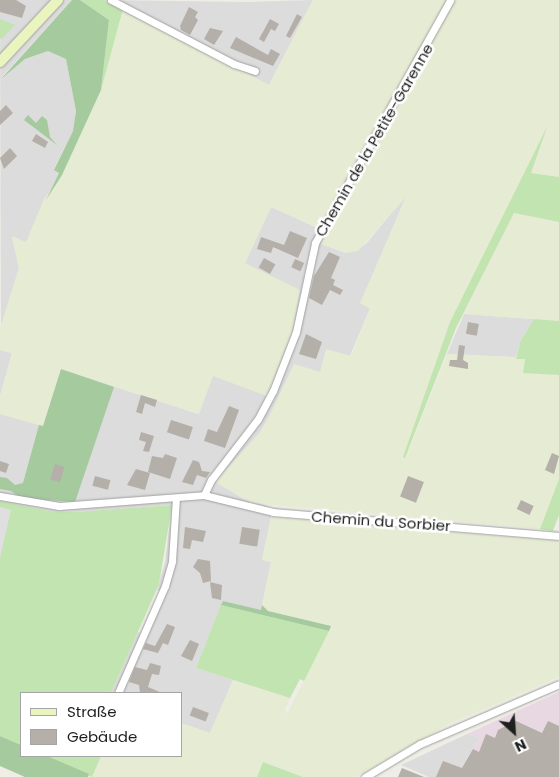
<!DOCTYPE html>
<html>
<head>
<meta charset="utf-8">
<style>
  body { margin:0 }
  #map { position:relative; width:559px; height:777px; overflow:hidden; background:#eeede6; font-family:Poppins,sans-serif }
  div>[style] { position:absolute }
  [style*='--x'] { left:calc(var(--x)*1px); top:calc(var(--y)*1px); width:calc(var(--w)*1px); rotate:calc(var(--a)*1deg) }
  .residential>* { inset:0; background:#dcdcdc }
  .industrial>* { inset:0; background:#e7d8e2 }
  .farmland>* { inset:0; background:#e6ebd3 }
  .grass>* { inset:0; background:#c2e4b0 }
  .forest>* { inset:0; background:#a4ca9e }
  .parking>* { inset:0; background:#dfdfdf }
  .building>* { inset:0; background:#b4afa8; transform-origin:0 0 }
  .roads { filter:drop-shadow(0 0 1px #a0a0a0) drop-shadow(0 0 1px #a0a0a0) }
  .minor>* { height:7px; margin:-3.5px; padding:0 3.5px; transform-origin:3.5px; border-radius:3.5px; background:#fff }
  .secondary>* { height:10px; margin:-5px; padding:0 5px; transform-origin:5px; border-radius:5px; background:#e9f4be }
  span { translate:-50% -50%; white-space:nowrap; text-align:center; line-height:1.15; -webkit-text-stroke:5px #fff; paint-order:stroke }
  .street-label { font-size:15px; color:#1f1f1f }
  .legend { position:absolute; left:20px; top:692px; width:162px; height:65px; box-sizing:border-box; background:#fff; border:1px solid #a5a5a5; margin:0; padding:6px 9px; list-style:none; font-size:15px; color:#1f1f1f }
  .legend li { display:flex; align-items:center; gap:10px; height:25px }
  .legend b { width:25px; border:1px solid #a5a5a5 }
  .north { position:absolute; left:489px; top:707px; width:50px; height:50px; -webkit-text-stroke:4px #fff; paint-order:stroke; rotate:154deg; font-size:14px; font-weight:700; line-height:20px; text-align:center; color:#1f1f1f }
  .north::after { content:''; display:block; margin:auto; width:18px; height:22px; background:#1f1f1f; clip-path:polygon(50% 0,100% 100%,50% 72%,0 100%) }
</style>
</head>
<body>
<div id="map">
  <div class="residential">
    <i style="clip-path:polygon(0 0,72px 0,1px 78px,25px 59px,48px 51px,66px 59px,76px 111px,73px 131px,54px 169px,59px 173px,26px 243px,12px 237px,19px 268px,1px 328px)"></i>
    <i style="clip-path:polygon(104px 0,248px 2px,313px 0,269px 85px)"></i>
    <i style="clip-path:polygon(407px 194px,361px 303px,370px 308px,350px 356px,320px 372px,273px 410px,259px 434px,216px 482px,244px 499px,268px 506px,271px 517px,262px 560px,271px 562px,261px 610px,223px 601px,196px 668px,233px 680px,210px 733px,181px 723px,181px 693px,111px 693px,138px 632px,140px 633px,160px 591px,157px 590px,165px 562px,172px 505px,75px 512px,49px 511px,0 501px,0 414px,43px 426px,61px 369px,198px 414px,213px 375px,245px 263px,271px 207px,324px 231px,321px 244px,346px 253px,366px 244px)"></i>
    <i style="clip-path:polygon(464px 314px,534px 319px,520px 342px,516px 357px,447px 354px)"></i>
    <i style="clip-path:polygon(0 350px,12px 353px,0 396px)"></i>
    <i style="clip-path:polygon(467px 734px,479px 738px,456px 777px,429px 777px,401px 765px)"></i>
  </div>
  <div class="industrial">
    <i style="clip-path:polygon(559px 692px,559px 777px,456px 777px,479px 738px,467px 734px)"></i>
  </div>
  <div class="farmland">
    <i style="clip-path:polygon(313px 0,447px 0,318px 228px,271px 207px,245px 263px,300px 290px,292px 333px,267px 396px,213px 376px,199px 414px,61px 369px,43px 426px,0 414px,0 396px,12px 353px,0 350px,0 328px,19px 268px,12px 236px,26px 242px,44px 199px,62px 175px,101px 90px,123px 9px,269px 85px)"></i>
    <i style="clip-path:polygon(454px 0,559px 0,559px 177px,531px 173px,549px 125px,450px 322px,406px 458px,447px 354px,516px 357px,525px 359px,523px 373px,559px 375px,559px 479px,540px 529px,252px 503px,215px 482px,263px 429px,294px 364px,320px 372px,326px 349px,351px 356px,370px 309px,360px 303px,406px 197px,358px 251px,346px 253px,321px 244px,321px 237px,404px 93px)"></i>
    <i style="clip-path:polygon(514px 213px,559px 222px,559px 321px,464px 314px)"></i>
    <i style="clip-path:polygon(271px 517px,559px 541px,559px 677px,449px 724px,356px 777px,303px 777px,263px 762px,257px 777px,92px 777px,101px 756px,181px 756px,181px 723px,210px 733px,233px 680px,290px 698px,285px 709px,287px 714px,331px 626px,268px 611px,262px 605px,271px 562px,262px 560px)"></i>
  </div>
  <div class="grass">
    <i style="clip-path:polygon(80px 0,104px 0,123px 9px,101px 90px,109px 20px)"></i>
    <i style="clip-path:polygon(0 19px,15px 25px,2px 39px,0 38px)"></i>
    <i style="clip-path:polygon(548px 125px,531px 173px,559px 177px,559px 222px,514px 213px,456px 328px,405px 458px,403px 457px,450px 322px)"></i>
    <i style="clip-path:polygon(534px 319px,559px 321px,559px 375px,523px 373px,525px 359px,516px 359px,520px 342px)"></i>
    <i style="clip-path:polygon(559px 479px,559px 515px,553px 531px,540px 529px)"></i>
    <i style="clip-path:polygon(0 501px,49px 511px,75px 512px,172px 505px,159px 584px,111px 693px,21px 693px,21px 745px,0 736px)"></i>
    <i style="clip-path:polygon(221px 605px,329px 631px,304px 681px,300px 679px,290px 698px,196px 668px)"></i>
    <i style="clip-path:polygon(47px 756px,101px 756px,92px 777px)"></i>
    <i style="clip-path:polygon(263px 762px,303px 777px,257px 777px)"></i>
  </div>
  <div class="forest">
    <i style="clip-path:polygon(72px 0,80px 0,109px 20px,101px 90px,62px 175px,46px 200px,59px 173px,54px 170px,73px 131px,76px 111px,66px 59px,48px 51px,25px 59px,1px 79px)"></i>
    <i style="clip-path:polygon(28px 115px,36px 123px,42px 116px,47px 120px,50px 137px,57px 145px,24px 120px)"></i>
    <i style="clip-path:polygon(61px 369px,114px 387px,75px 502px,21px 498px,11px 491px,0 489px,0 477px,7px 478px,15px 485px,23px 483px,39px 425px,43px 426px)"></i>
    <i style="clip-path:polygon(223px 601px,261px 610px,262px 605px,268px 611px,331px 626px,329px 631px,221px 605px)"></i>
    <i style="clip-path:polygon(0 736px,21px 745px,21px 756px,47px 756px,89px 774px,88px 777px,25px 777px,0 766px)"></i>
  </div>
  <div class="parking">
    <i style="clip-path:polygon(0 507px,11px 510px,0 558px)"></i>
  </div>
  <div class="building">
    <i style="clip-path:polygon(0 0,16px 0,26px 6px,22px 18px,0 12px)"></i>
    <i style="clip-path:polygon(189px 7px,198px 12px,195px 17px,198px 20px,190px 35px,181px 30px,180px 26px)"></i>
    <i style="clip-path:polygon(297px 14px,302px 17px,290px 38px,286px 36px)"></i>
    <i style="clip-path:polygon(270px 19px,279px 24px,275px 31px,271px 29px,264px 42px,259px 39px)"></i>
    <i style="clip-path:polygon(210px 28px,223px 31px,214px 45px,204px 39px)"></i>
    <i style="clip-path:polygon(236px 37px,268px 55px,271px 49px,280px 54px,273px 66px,230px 48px)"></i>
    <i style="clip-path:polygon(6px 105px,13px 113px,0 125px,0 111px)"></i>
    <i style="clip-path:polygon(36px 134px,48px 142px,45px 148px,32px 141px)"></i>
    <i style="clip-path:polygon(10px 148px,17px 156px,4px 169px,0 158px)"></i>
    <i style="clip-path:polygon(290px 231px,307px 238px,298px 258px,273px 247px,271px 253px,257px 249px,261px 237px,284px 245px)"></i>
    <i style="clip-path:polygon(329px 252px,340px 257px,331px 278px,335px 280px,333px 285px,343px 290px,340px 295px,330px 290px,322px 305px,309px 298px,314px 276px)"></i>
    <i style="left:264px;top:258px;width:13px;height:11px;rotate:29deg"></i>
    <i style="left:295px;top:259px;width:10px;height:9px;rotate:24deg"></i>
    <i style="left:468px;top:322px;width:11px;height:12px;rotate:10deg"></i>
    <i style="clip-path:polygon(306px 334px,322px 342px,316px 359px,299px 354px)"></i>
    <i style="clip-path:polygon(459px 345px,465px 346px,463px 360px,468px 363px,468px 369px,449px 366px,450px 360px,457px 360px)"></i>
    <i style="clip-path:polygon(141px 395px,157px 400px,155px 407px,145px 403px,142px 414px,136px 412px)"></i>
    <i style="clip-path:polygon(229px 406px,239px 410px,225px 448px,204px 441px,208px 429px,217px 432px)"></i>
    <i style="left:171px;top:420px;width:23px;height:13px;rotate:18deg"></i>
    <i style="clip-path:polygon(141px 432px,154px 436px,149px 452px,143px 451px,146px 442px,139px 440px)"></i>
    <i style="clip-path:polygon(552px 453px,559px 456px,554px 474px,545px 470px)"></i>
    <i style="clip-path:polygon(165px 454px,177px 458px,170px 479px,148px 472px,152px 456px,163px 458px)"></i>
    <i style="clip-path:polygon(193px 460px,199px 462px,202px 471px,210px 472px,206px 478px,197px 475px,193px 485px,182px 482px)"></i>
    <i style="clip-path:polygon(0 461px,9px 464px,6px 473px,0 471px)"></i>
    <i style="left:55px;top:464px;width:10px;height:16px;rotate:17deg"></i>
    <i style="clip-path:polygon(136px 469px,150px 473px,145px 490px,127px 485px)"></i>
    <i style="left:95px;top:476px;width:16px;height:10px;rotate:15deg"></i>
    <i style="left:408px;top:476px;width:17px;height:22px;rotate:21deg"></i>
    <i style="left:521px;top:500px;width:14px;height:10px;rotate:25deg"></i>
    <i style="clip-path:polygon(185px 527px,206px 531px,203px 542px,192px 540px,190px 549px,183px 548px)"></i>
    <i style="left:242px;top:527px;width:18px;height:17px;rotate:9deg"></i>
    <i style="clip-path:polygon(198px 559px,210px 561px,211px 581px,203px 583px,200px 573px,193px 567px)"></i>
    <i style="clip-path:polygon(210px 582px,222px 585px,221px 600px,212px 598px)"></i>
    <i style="clip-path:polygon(167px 624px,175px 627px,168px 645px,163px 643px,158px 653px,143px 649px,146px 643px,155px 646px)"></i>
    <i style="clip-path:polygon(190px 640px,199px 644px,192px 661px,181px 656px)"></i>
    <i style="clip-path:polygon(150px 663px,161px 666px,159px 675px,152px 674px,148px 687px,162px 693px,140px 693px,139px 685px,129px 682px,135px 667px,147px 670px)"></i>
    <i style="left:193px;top:707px;width:17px;height:9px;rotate:21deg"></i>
    <i style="clip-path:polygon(516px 721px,542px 733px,548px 721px,559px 726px,559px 777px,436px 777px,443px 761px,462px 768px,473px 749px,479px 752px,486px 734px,495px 738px,498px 730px)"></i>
    <i style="clip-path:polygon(402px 768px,424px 777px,398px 777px)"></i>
  </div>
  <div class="roads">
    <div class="minor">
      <i style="--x:111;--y:0;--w:139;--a:27.5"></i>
      <i style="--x:234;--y:64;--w:22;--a:18"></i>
      <i style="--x:204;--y:495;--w:17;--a:-65"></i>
      <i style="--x:211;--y:480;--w:77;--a:-52.4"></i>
      <i style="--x:258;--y:419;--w:32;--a:-62"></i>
      <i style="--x:273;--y:391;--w:63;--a:-68.7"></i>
      <i style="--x:296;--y:332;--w:91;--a:-77.9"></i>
      <i style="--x:315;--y:243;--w:278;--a:-60.9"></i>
      <i style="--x:0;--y:496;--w:60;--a:9.6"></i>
      <i style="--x:59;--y:506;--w:145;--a:-4.3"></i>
      <i style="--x:204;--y:495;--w:71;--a:13.8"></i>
      <i style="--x:273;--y:512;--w:287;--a:4.8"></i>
      <i style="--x:118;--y:693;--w:117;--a:-66.3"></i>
      <i style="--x:165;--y:586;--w:26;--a:-74"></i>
      <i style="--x:172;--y:561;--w:63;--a:-86.4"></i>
      <i style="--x:365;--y:777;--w:64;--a:-31"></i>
      <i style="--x:420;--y:744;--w:151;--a:-23.3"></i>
    </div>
    <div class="secondary">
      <i style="--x:0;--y:62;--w:85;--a:-46.9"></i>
    </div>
  </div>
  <div class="street-label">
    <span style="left:374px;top:140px;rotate:-60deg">Chemin de la Petite-Garenne</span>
    <span style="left:381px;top:521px;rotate:4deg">Chemin du Sorbier</span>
  </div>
  <ul class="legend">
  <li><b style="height:6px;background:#e9f4be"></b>Straße</li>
  <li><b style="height:14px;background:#b4afa8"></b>Gebäude</li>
  </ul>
  <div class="north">N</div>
</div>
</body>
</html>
